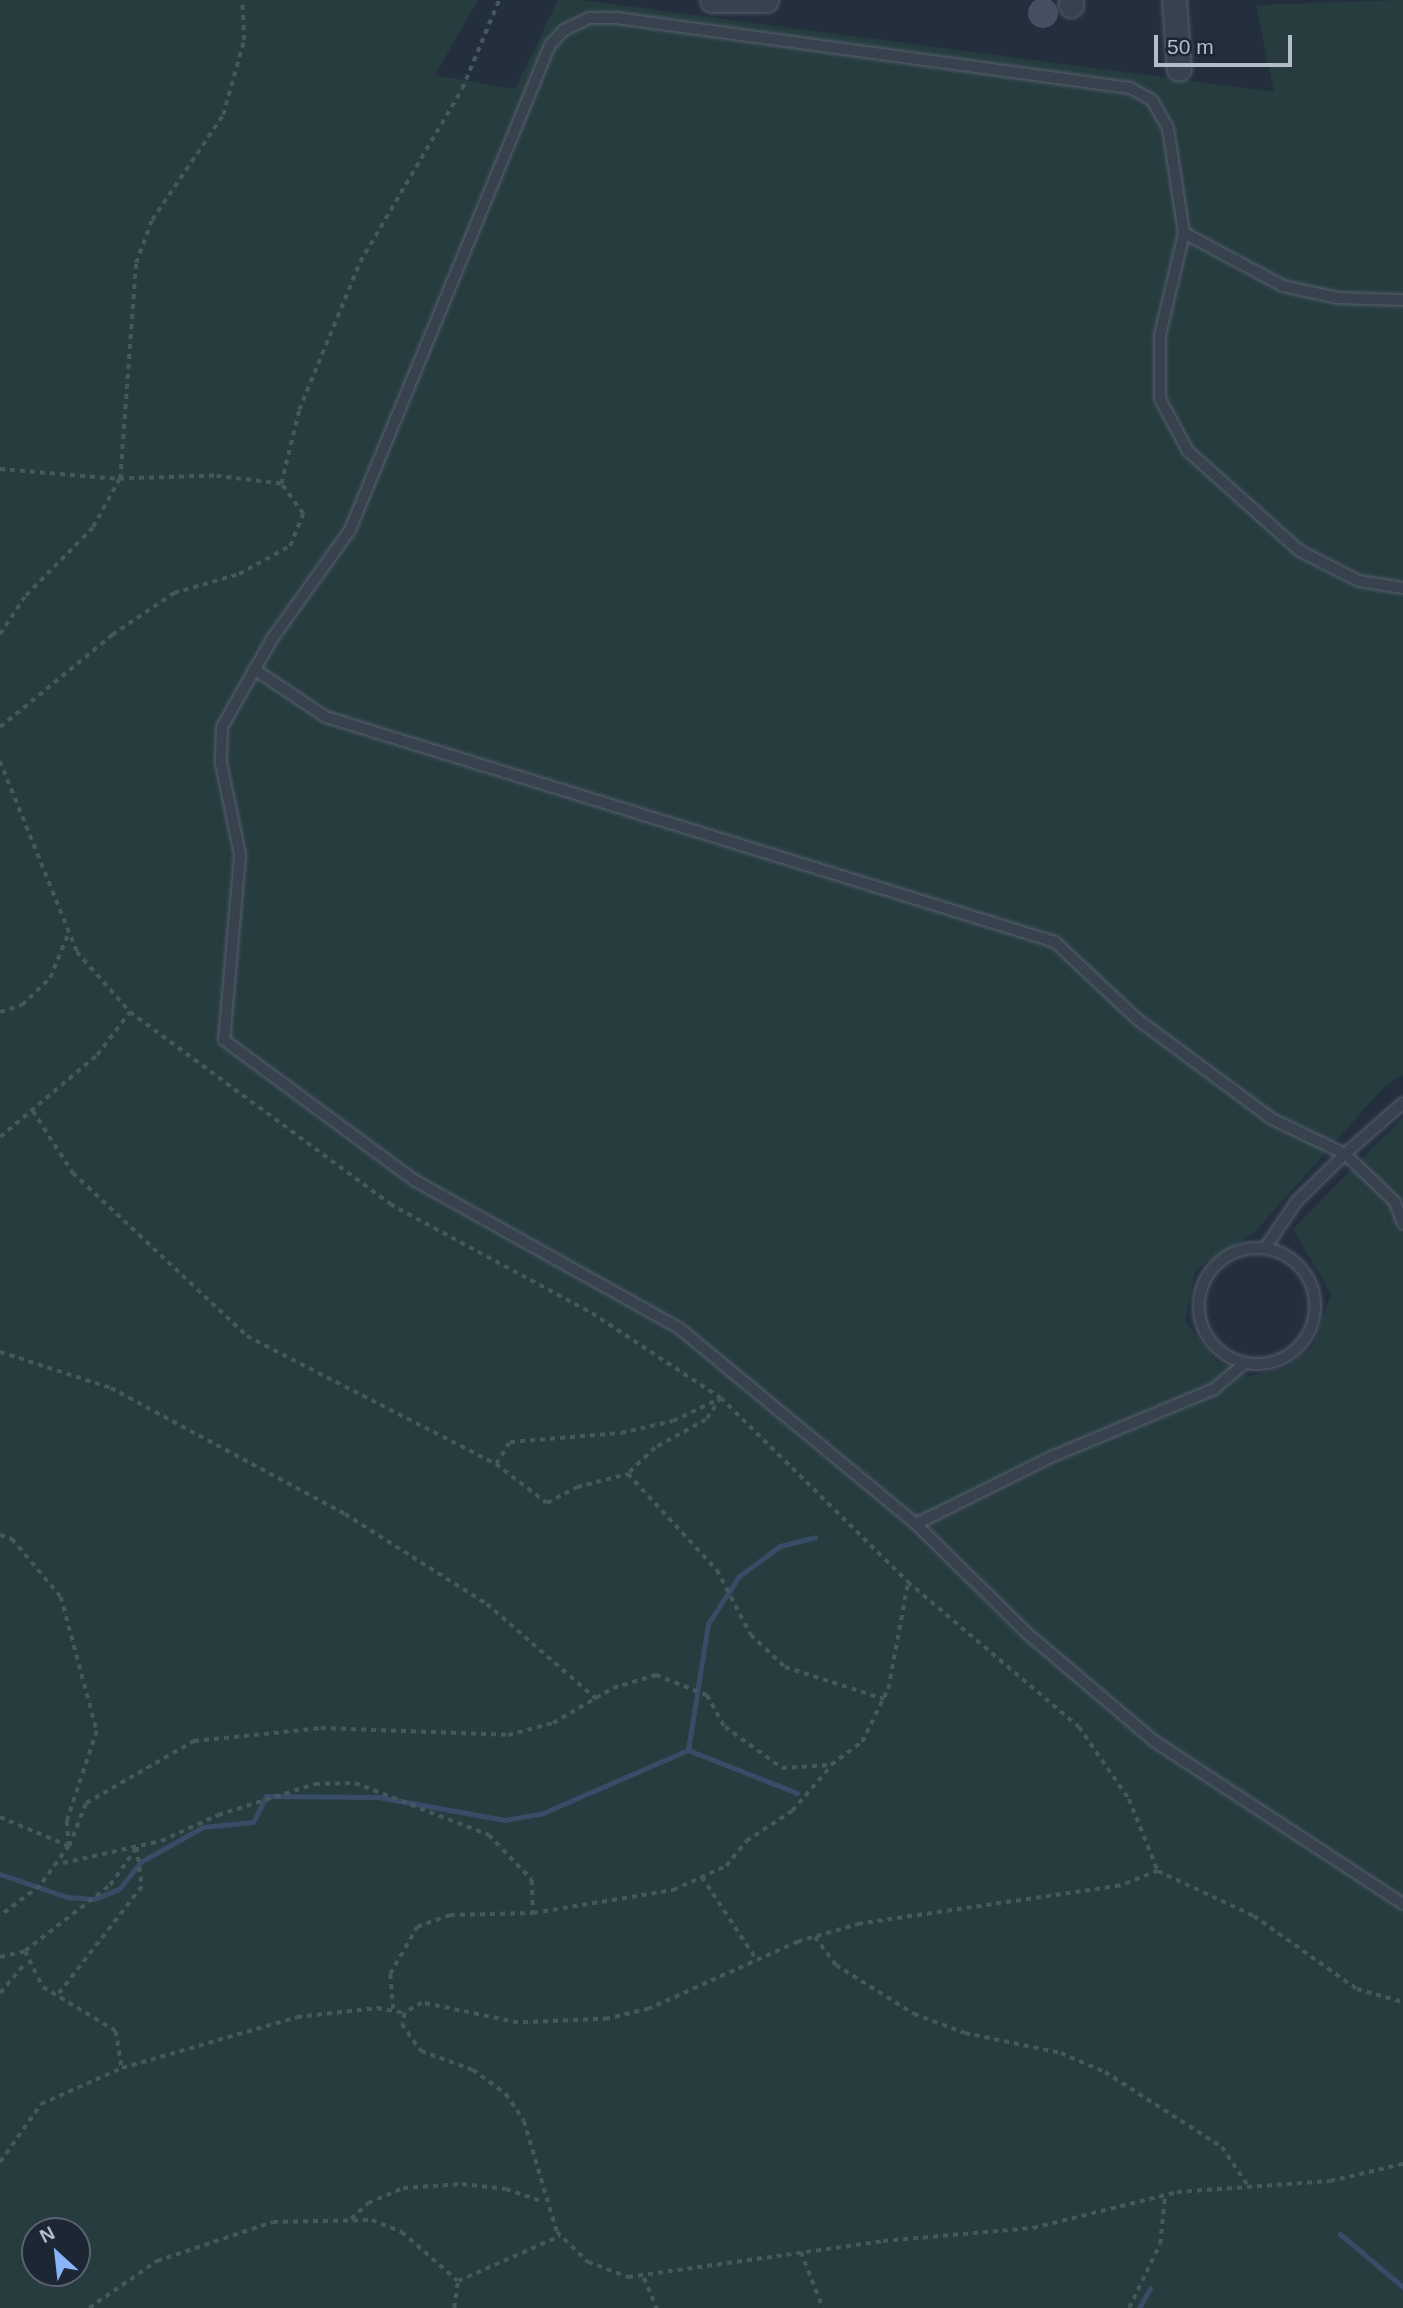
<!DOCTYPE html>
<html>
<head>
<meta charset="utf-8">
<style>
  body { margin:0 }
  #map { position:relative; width:1403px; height:2308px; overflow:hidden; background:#242f3e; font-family:Arial,sans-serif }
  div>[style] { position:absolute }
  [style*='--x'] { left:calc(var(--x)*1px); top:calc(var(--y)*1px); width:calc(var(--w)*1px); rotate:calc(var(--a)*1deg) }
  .green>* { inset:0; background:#263c3f }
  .stream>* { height:5px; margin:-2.5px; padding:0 2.5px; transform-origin:2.5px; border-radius:2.5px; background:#394c67 }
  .building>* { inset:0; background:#455162 }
  .round { border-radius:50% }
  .path>* { height:3.5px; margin-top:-1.75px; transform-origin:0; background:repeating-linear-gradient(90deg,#44595c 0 5px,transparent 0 10px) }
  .roads { filter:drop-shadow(0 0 2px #565f6c) drop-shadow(0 0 2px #565f6c) }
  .lane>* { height:10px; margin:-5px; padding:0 5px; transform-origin:5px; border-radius:5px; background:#38414e }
  .lane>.ring { margin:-5px; padding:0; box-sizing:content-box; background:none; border:10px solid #38414e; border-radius:50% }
  .street>* { height:23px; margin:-11.5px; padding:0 11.5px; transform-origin:11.5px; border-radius:11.5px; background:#38414e }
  span { translate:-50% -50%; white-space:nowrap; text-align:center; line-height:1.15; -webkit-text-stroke:7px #1d2633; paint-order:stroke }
  .north { position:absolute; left:21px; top:2217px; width:70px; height:70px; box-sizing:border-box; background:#1d2633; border:2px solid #59626f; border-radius:50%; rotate:333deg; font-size:19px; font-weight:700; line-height:28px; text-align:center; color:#b4bcc9 }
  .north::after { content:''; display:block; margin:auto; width:24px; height:32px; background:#8ab4f8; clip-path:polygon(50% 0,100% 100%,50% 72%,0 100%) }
  .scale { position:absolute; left:1154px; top:35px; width:138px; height:32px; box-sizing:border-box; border:4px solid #b4bcc9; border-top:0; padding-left:9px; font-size:21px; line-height:24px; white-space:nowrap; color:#b4bcc9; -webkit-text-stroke:5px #1d2633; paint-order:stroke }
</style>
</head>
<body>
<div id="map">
  <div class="green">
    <i style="clip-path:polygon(evenodd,0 0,478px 0,435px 75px,515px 89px,558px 0,582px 0,1274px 92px,1256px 5px,1403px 0,1403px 1075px,1384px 1087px,1254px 1233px,1196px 1269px,1185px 1321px,1216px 1361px,1249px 1376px,1286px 1367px,1313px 1346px,1331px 1294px,1293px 1229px,1403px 1117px,1403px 2308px,0 2308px,0 0,35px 2231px,77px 2231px,77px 2273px,35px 2273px,35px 2231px)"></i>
  </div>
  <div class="stream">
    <i style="--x:688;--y:1750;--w:128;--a:-81"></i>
    <i style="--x:708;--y:1624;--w:57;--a:-57.1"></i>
    <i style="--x:739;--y:1576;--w:51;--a:-36.2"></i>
    <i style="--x:780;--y:1546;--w:36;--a:-14"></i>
    <i style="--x:0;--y:1874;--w:71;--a:18.9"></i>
    <i style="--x:67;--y:1897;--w:27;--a:4"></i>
    <i style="--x:94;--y:1899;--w:27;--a:-22"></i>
    <i style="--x:119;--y:1889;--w:36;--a:-51"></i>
    <i style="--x:142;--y:1861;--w:70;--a:-29.1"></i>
    <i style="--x:203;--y:1827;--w:50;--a:-5.7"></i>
    <i style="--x:253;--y:1822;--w:29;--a:-63"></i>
    <i style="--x:266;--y:1796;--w:112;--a:0.5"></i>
    <i style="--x:378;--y:1797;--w:129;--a:10.3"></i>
    <i style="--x:505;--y:1820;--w:39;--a:-10"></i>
    <i style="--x:543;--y:1813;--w:158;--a:-23.5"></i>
    <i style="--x:688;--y:1750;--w:117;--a:21.5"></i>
    <i style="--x:1340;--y:2234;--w:82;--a:40.1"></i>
    <i style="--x:1139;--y:2308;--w:23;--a:-61"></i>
  </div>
  <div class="building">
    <i class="round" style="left:1028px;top:-2px;width:30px;height:30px"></i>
  </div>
  <div class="path">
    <i style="--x:0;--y:469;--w:120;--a:4.8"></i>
    <i style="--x:120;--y:479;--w:56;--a:118.9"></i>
    <i style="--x:93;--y:528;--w:97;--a:134.6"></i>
    <i style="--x:25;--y:597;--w:45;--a:123.3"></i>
    <i style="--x:281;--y:484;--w:76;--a:-76.3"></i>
    <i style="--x:299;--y:410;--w:160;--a:-67.6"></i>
    <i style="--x:360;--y:262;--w:201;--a:-59.5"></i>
    <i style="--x:462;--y:89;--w:96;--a:-67.4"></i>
    <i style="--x:0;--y:727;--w:145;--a:-39.4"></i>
    <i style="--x:112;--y:635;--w:75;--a:-34.1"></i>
    <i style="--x:174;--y:593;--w:68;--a:-16.3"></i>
    <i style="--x:239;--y:574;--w:58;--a:-28.8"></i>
    <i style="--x:290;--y:546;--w:35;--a:-68"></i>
    <i style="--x:303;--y:514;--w:37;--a:-126"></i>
    <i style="--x:281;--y:484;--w:67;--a:-173.2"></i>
    <i style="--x:214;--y:476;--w:94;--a:178.2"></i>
    <i style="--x:120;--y:479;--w:217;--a:-85.8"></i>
    <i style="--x:136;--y:263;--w:46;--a:-69.6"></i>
    <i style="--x:152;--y:220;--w:127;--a:-55.9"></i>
    <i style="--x:223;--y:115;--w:78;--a:-74.4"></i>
    <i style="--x:244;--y:40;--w:40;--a:-92.9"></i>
    <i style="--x:0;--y:761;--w:206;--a:68"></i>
    <i style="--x:77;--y:952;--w:80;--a:48.5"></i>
    <i style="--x:130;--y:1012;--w:323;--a:36.4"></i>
    <i style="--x:390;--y:1204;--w:230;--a:28.4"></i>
    <i style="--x:592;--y:1313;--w:154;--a:33.4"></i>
    <i style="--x:721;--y:1398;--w:262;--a:44.5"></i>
    <i style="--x:908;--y:1582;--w:224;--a:40.3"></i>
    <i style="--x:1079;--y:1727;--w:88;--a:55.2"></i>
    <i style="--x:1129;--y:1799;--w:78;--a:68.1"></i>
    <i style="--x:1158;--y:1871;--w:106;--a:25.1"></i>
    <i style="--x:1254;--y:1916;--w:126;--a:35.3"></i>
    <i style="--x:1357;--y:1989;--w:48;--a:15.8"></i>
    <i style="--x:0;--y:1012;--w:23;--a:-18"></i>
    <i style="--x:22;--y:1005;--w:39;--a:-44"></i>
    <i style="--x:50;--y:978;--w:48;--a:-67.8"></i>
    <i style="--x:33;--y:1111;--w:74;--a:57.2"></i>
    <i style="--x:73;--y:1173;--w:238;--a:43.1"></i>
    <i style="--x:247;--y:1336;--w:280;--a:27.2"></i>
    <i style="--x:496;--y:1464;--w:64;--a:37.4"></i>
    <i style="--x:547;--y:1503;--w:34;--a:-28"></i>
    <i style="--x:577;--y:1487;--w:53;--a:-14.3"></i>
    <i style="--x:0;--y:1137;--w:127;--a:-40.2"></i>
    <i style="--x:97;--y:1055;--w:54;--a:-52.5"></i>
    <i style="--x:0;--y:1352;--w:117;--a:18"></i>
    <i style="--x:111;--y:1388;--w:266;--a:28.3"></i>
    <i style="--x:345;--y:1514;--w:168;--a:32.4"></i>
    <i style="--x:487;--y:1604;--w:147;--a:40.9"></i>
    <i style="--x:496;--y:1464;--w:26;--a:-58"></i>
    <i style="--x:510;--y:1442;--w:111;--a:-4.6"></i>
    <i style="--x:621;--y:1433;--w:53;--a:-13"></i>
    <i style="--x:673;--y:1421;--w:53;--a:-25.6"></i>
    <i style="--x:721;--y:1398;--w:27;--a:124"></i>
    <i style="--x:706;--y:1420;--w:58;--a:151.2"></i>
    <i style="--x:655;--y:1448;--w:37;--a:136"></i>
    <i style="--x:628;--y:1474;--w:131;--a:47.2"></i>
    <i style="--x:717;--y:1570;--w:73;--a:62.4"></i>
    <i style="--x:751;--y:1635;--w:47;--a:43.3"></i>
    <i style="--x:785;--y:1667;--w:104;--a:17.9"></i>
    <i style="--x:0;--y:1535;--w:13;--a:18"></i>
    <i style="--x:12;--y:1539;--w:76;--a:49.8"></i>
    <i style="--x:61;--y:1597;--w:139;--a:75"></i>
    <i style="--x:97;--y:1731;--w:95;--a:108.4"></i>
    <i style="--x:67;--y:1821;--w:22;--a:85"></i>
    <i style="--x:0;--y:1817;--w:75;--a:22.8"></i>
    <i style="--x:69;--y:1846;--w:49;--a:125.9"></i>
    <i style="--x:40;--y:1886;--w:50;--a:143.1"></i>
    <i style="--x:69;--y:1846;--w:46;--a:-68.4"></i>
    <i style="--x:86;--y:1803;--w:125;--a:-29.9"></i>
    <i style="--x:194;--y:1741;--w:128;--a:-5.8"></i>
    <i style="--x:321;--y:1728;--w:187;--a:2.1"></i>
    <i style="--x:508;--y:1735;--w:47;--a:-14.9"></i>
    <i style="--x:553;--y:1723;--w:69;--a:-30.3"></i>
    <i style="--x:613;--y:1688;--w:45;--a:-16.8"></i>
    <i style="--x:656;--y:1675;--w:55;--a:21.4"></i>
    <i style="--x:707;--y:1695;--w:37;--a:61"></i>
    <i style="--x:725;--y:1727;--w:70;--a:35.7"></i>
    <i style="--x:782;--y:1768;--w:49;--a:-3.5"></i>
    <i style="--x:831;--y:1765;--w:39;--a:-37"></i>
    <i style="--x:862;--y:1742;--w:59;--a:-63.9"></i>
    <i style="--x:888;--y:1689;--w:109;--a:-79.4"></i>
    <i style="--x:63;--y:1863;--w:100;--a:-12.7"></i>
    <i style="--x:161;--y:1841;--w:63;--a:-24.5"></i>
    <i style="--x:218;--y:1815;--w:102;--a:-17.7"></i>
    <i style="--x:315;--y:1784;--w:40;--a:-1.4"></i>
    <i style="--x:355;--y:1783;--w:144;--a:21.2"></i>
    <i style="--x:489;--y:1835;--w:62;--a:46.3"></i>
    <i style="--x:532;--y:1880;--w:33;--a:88"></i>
    <i style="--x:533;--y:1913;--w:142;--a:-9.3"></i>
    <i style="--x:673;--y:1890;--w:58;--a:-24.4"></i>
    <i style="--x:726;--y:1866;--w:32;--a:-51"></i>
    <i style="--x:746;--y:1841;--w:55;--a:-33.1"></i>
    <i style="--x:792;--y:1811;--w:60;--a:-49.1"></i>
    <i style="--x:1158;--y:1871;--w:41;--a:158.5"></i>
    <i style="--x:1120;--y:1886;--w:263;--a:171.7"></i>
    <i style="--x:860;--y:1924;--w:65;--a:163.8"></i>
    <i style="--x:798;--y:1942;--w:163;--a:155.8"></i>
    <i style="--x:649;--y:2009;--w:42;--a:166.3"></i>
    <i style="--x:608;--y:2019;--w:90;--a:177.5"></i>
    <i style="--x:518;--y:2023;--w:98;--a:-168.2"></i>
    <i style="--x:422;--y:2003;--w:20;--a:150"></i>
    <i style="--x:405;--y:2013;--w:11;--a:105"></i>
    <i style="--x:402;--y:2024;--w:33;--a:55"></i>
    <i style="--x:421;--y:2051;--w:55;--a:20.1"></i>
    <i style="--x:473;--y:2070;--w:41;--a:36"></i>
    <i style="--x:506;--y:2094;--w:32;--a:56"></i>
    <i style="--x:524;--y:2121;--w:116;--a:73.4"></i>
    <i style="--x:557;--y:2232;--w:43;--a:44.1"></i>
    <i style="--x:588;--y:2262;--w:43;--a:20.6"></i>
    <i style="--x:628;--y:2277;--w:258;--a:-8"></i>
    <i style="--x:883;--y:2241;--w:151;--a:-5"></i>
    <i style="--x:1033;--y:2228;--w:148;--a:-14"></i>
    <i style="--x:1177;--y:2192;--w:153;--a:-4.1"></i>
    <i style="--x:1330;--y:2181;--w:75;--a:-13.1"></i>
    <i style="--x:702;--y:1877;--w:100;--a:56.5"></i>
    <i style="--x:815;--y:1937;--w:35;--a:53"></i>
    <i style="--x:836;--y:1965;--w:92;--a:32.1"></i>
    <i style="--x:914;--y:2014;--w:54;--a:20.4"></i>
    <i style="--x:965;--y:2033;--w:98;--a:11.8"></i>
    <i style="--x:1061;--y:2053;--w:48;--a:23.4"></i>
    <i style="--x:1105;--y:2072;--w:139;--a:32.7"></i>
    <i style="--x:1222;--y:2147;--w:45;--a:56"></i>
    <i style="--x:25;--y:1951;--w:40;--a:63.4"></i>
    <i style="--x:43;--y:1987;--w:85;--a:31.1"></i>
    <i style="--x:116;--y:2031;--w:37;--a:81"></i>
    <i style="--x:0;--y:1957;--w:26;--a:-13"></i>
    <i style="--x:25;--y:1951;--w:108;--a:-37.8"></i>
    <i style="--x:110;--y:1885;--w:47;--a:-54.6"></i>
    <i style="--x:137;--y:1847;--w:40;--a:82.9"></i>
    <i style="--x:142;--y:1887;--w:137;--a:127.9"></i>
    <i style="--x:0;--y:1993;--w:40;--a:-50"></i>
    <i style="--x:393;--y:2009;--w:35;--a:-95"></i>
    <i style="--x:390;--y:1974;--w:54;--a:-60.1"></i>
    <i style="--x:417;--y:1927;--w:35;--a:-20"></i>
    <i style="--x:450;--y:1915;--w:83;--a:-1.4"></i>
    <i style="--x:0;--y:2162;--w:71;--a:-54.7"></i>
    <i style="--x:41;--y:2104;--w:89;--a:-24"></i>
    <i style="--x:122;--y:2068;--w:182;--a:-16.2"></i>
    <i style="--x:297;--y:2017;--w:81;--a:-6.4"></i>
    <i style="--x:377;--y:2008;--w:28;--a:10"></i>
    <i style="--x:351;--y:2219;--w:23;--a:-43"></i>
    <i style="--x:368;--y:2203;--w:38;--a:-23"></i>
    <i style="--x:403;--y:2188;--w:59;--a:-3.9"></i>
    <i style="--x:462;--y:2184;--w:44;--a:6.5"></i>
    <i style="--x:506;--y:2189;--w:40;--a:18.9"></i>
    <i style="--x:801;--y:2252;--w:60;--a:68.6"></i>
    <i style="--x:644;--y:2278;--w:33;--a:67"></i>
    <i style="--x:89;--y:2308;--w:83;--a:-34.7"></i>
    <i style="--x:157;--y:2261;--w:122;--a:-18.6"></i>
    <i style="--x:273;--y:2222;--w:99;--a:-1.2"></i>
    <i style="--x:372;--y:2220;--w:32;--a:22"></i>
    <i style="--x:402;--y:2232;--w:74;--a:41.2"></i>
    <i style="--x:458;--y:2281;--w:111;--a:-23.8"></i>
    <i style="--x:454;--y:2308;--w:27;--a:-82"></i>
    <i style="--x:1129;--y:2308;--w:71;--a:-64.2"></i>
    <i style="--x:1160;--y:2244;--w:49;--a:-84.2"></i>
  </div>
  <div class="roads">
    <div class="lane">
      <i style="--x:1184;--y:233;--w:106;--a:-98.7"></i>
      <i style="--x:1168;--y:128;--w:32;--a:-120"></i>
      <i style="--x:1152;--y:100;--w:25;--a:-151"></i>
      <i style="--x:1130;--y:88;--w:518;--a:-172.23"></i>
      <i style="--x:617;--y:18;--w:28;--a:180"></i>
      <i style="--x:589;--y:18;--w:28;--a:154"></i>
      <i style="--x:564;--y:30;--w:21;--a:133"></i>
      <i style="--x:550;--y:45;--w:525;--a:112.41"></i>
      <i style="--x:350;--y:530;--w:134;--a:125.6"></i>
      <i style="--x:272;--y:639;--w:101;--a:119.6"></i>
      <i style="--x:222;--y:727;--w:36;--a:92"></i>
      <i style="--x:221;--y:763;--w:94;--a:78.3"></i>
      <i style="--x:240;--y:855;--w:186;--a:94.9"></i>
      <i style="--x:224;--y:1040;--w:236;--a:36.4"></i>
      <i style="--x:414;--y:1180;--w:304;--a:29.2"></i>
      <i style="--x:679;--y:1328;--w:308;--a:39.6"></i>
      <i style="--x:916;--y:1524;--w:151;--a:-26.4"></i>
      <i style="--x:1051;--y:1457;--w:177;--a:-22.6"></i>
      <i style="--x:1214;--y:1389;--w:40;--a:-40"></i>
      <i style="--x:1403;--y:300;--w:65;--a:-178.2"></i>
      <i style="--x:1338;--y:298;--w:56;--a:-167.7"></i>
      <i style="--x:1283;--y:286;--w:112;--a:-151.8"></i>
      <i style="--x:1184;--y:233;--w:105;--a:103.2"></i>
      <i style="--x:1160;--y:335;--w:64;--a:90"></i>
      <i style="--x:1160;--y:399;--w:59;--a:61.7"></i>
      <i style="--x:1188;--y:451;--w:150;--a:41.8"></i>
      <i style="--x:1300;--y:551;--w:66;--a:27"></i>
      <i style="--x:1359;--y:581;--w:45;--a:9"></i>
      <i style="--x:254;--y:669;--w:87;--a:33.7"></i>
      <i style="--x:326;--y:717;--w:763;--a:17.15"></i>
      <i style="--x:1055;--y:942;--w:112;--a:43.2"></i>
      <i style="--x:1137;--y:1019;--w:168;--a:36.5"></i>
      <i style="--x:1272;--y:1119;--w:81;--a:25.6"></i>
      <i style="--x:1345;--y:1154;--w:67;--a:135.6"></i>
      <i style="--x:1297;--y:1201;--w:57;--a:124.2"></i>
      <i style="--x:1403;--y:1103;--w:77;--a:138.7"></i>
      <i style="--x:1345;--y:1154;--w:69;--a:43.8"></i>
      <i style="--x:1395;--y:1202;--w:23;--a:70"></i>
      <i class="ring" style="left:1199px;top:1248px;width:106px;height:106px"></i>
      <i style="--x:916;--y:1524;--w:158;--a:44.5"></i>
      <i style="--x:1029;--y:1635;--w:164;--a:40.3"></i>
      <i style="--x:1154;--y:1741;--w:298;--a:33.2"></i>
    </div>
    <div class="street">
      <i style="--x:712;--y:0;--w:54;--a:0"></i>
      <i style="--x:1071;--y:0;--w:5;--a:90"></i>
      <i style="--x:1174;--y:0;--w:69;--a:85.9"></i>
    </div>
  </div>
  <div class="north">N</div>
  <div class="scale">50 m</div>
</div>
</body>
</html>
